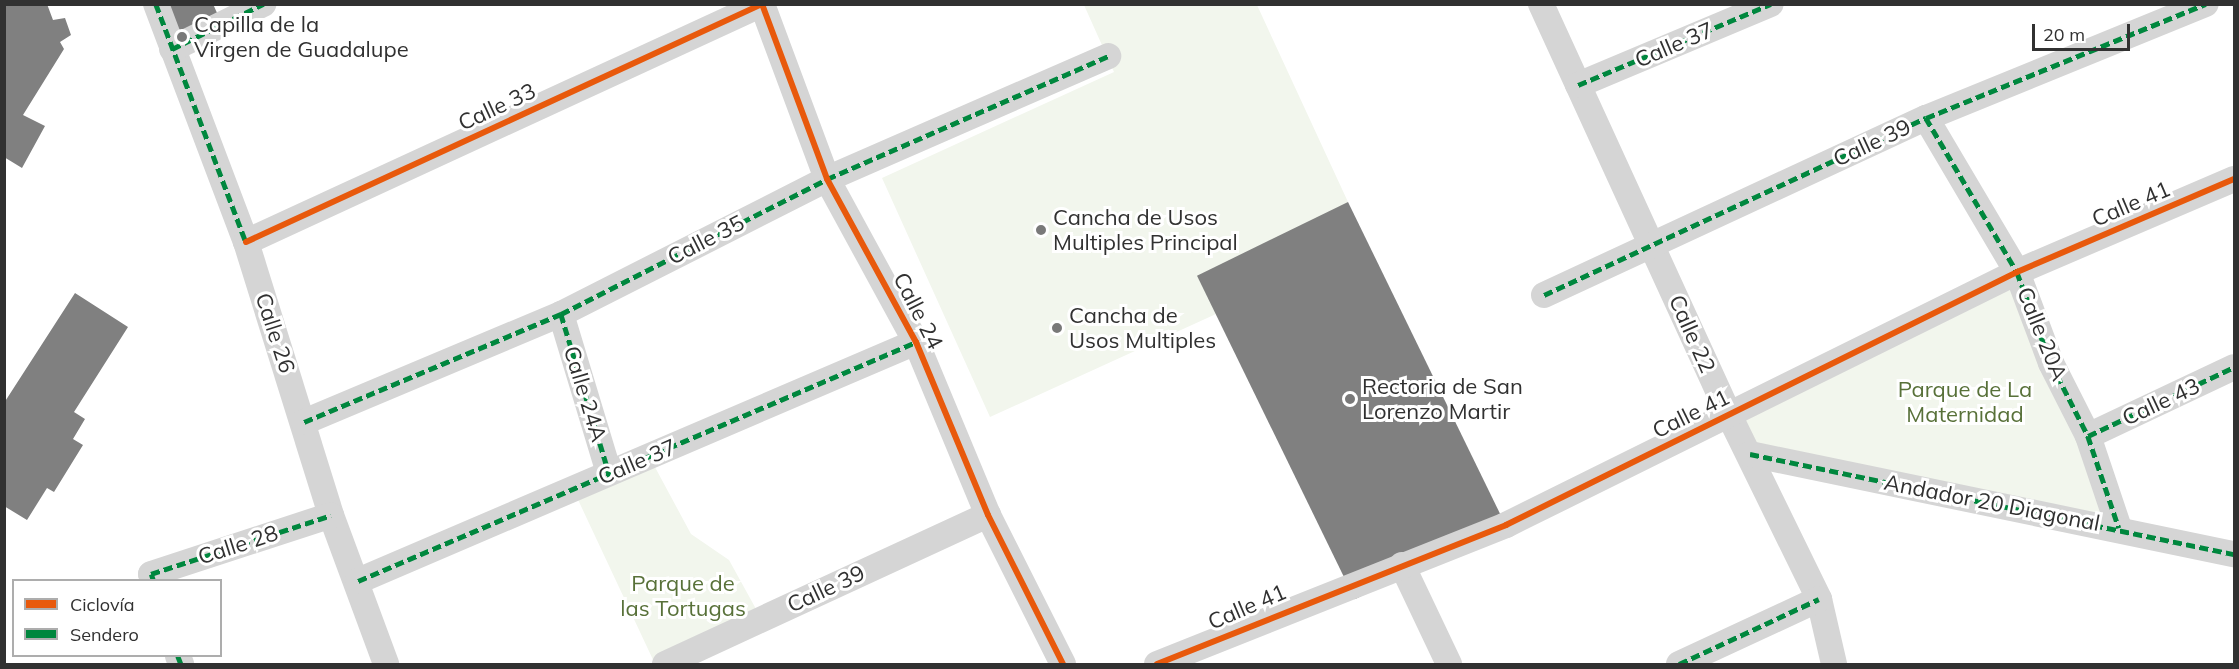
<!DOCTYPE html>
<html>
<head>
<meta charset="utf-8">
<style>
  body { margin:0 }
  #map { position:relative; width:2239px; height:669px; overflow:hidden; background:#fff; font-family:Mulish,sans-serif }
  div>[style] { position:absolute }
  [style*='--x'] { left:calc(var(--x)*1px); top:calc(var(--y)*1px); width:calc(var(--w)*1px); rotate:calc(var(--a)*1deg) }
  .green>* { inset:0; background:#f2f6ed }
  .building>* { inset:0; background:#808080; transform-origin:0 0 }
  .minor>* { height:26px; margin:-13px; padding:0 13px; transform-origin:13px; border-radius:13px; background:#d5d5d5 }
  .quiet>* { height:4.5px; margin-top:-2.25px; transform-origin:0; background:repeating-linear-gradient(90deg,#00873e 0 9px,transparent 0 13.5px) }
  .cycleway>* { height:6px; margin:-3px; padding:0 3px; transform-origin:3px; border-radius:3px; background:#e8590c }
  .dots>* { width:16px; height:16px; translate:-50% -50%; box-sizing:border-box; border:3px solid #fff; border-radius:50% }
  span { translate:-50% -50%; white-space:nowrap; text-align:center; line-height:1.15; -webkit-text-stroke:6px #fff; paint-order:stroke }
  .poi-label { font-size:22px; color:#313131 }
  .left { translate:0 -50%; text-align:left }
  .street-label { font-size:22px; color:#313131 }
  .park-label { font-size:22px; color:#587139 }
  .frame { position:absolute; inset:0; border:6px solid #313131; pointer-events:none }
  .legend { position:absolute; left:12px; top:579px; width:210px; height:78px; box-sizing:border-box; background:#fff; border:2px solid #adadad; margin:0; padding:8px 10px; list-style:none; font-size:18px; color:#313131 }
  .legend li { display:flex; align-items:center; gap:12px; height:30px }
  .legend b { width:30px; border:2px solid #adadad }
  .scale { position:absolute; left:2032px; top:24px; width:98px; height:27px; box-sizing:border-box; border:3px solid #313131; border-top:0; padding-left:8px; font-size:18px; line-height:21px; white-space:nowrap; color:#313131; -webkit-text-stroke:4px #fff; paint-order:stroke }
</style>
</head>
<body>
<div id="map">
  <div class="green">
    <i style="clip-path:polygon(1084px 5px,1257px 5px,1348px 202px,1216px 314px,990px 417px,882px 178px,1114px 72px)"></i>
    <i style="clip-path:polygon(2017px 272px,2119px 528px,1750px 454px,1729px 415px)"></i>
    <i style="clip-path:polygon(649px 456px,691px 534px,729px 560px,761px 618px,655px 664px,573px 489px)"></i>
  </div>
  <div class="building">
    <i style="clip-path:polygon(4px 4px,47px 4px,53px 20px,65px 18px,71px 35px,60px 42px,64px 49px,23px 115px,45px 126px,22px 168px,4px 157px)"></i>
    <i style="clip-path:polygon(156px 4px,213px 4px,222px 24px,172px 49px)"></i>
    <i style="left:1348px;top:202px;width:360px;height:168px;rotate:64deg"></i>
    <i style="clip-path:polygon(75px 293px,128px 327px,74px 412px,85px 419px,73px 439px,83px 445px,54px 492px,47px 488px,27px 520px,4px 506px,4px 403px)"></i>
  </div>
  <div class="minor">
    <i style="--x:156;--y:4;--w:254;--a:69.3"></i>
    <i style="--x:246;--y:242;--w:286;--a:72.7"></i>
    <i style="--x:331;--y:515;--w:159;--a:69.7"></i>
    <i style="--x:1541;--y:4;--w:452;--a:65.4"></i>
    <i style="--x:1729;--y:415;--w:205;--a:63.9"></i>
    <i style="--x:1819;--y:599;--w:67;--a:77"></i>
    <i style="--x:172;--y:49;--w:102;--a:-26.3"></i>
    <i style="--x:1578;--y:85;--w:209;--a:-22.8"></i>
    <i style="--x:1926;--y:118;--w:179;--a:59.4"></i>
    <i style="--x:2017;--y:272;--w:97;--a:69.5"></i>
    <i style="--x:2051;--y:363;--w:82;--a:63.1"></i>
    <i style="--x:2088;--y:436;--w:97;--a:71.4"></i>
    <i style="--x:246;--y:242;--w:568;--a:-24.76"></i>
    <i style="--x:762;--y:4;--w:187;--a:69.6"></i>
    <i style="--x:827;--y:179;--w:186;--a:61.4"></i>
    <i style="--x:916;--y:342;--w:187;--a:67.4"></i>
    <i style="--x:988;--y:515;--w:167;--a:63.3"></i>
    <i style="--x:1544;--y:295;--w:421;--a:-24.9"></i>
    <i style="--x:1926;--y:118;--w:302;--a:-22.2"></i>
    <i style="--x:561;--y:314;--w:166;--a:73.2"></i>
    <i style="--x:304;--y:422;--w:279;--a:-22.8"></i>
    <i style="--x:561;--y:314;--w:298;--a:-26.9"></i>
    <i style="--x:827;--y:179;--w:307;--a:-23.6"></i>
    <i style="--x:2088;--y:436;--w:161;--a:-25.3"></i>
    <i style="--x:1750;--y:454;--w:494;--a:11.7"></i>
    <i style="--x:1402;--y:565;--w:110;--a:64.6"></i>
    <i style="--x:153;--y:580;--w:6;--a:-108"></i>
    <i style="--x:151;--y:574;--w:189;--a:-18.1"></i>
    <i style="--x:358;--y:581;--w:607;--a:-23.19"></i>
    <i style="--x:178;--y:656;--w:9;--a:69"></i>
    <i style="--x:665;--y:664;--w:356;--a:-24.8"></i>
    <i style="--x:1157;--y:664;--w:376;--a:-21.7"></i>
    <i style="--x:1506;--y:525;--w:570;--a:-26.34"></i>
    <i style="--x:2017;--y:272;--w:236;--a:-23.2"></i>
    <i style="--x:1679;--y:664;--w:154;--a:-24.9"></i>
  </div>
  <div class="quiet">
    <i style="--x:156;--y:4;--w:254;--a:69.3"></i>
    <i style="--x:172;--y:49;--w:102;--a:-26.3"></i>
    <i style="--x:1578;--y:85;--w:209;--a:-22.8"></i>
    <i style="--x:1926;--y:118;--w:179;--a:59.4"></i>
    <i style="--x:2017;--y:272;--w:97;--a:69.5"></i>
    <i style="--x:2051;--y:363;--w:82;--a:63.1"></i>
    <i style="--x:2088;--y:436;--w:97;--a:71.4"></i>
    <i style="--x:1544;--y:295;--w:421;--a:-24.9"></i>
    <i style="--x:1926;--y:118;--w:302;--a:-22.2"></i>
    <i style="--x:561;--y:314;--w:166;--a:73.2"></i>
    <i style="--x:304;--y:422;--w:279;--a:-22.8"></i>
    <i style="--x:561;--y:314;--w:298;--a:-26.9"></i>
    <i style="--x:827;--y:179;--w:307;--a:-23.6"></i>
    <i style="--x:2088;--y:436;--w:161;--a:-25.3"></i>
    <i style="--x:1750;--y:454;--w:494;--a:11.7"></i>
    <i style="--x:153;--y:580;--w:6;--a:-108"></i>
    <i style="--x:151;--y:574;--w:189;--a:-18.1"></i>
    <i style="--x:358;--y:581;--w:607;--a:-23.19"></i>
    <i style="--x:178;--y:656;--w:9;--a:69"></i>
    <i style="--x:1679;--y:664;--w:154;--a:-24.9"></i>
  </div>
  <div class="cycleway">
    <i style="--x:246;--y:242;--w:568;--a:-24.76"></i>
    <i style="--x:762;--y:4;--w:187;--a:69.6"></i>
    <i style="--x:827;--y:179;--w:186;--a:61.4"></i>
    <i style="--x:916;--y:342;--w:187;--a:67.4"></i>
    <i style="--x:988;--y:515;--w:167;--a:63.3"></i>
    <i style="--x:1157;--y:664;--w:376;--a:-21.7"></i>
    <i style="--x:1506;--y:525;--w:570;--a:-26.34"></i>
    <i style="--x:2017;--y:272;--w:236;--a:-23.2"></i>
  </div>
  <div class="dots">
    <i style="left:182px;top:37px;background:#797979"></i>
    <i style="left:1041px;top:230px;background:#797979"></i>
    <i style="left:1057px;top:328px;background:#797979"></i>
    <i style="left:1350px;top:399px;background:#797979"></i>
  </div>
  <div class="poi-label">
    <span class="left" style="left:194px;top:37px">Capilla de la<br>Virgen de Guadalupe</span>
    <span class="left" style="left:1053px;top:230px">Cancha de Usos<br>Multiples Principal</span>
    <span class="left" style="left:1069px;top:328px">Cancha de<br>Usos Multiples</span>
    <span class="left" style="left:1362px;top:399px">Rectoria de San<br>Lorenzo Martir</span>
  </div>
  <div class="street-label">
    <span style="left:1674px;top:45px;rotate:-23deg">Calle 37</span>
    <span style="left:497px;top:107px;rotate:-25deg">Calle 33</span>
    <span style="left:1872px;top:143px;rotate:-25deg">Calle 39</span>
    <span style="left:2131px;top:204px;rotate:-23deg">Calle 41</span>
    <span style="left:706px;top:240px;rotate:-27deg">Calle 35</span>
    <span style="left:918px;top:311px;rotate:63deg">Calle 24</span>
    <span style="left:275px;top:333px;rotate:72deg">Calle 26</span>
    <span style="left:1692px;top:334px;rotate:66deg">Calle 22</span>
    <span style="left:2042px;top:334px;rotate:68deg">Calle 20A</span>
    <span style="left:585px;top:394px;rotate:73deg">Calle 24A</span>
    <span style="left:2161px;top:402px;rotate:-25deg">Calle 43</span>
    <span style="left:1691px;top:414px;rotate:-26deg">Calle 41</span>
    <span style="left:637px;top:462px;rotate:-23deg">Calle 37</span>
    <span style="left:1992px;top:503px;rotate:11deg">Andador 20 Diagonal</span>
    <span style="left:238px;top:545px;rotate:-18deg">Calle 28</span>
    <span style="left:826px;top:589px;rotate:-25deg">Calle 39</span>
    <span style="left:1247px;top:607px;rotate:-23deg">Calle 41</span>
  </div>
  <div class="park-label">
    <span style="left:1965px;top:402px">Parque de La<br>Maternidad</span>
    <span style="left:683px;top:596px">Parque de<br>las Tortugas</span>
  </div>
  <div class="frame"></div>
  <ul class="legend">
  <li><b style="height:8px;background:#e8590c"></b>Ciclovía</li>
  <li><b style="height:8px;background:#00873e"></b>Sendero</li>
  </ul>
  <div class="scale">20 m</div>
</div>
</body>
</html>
